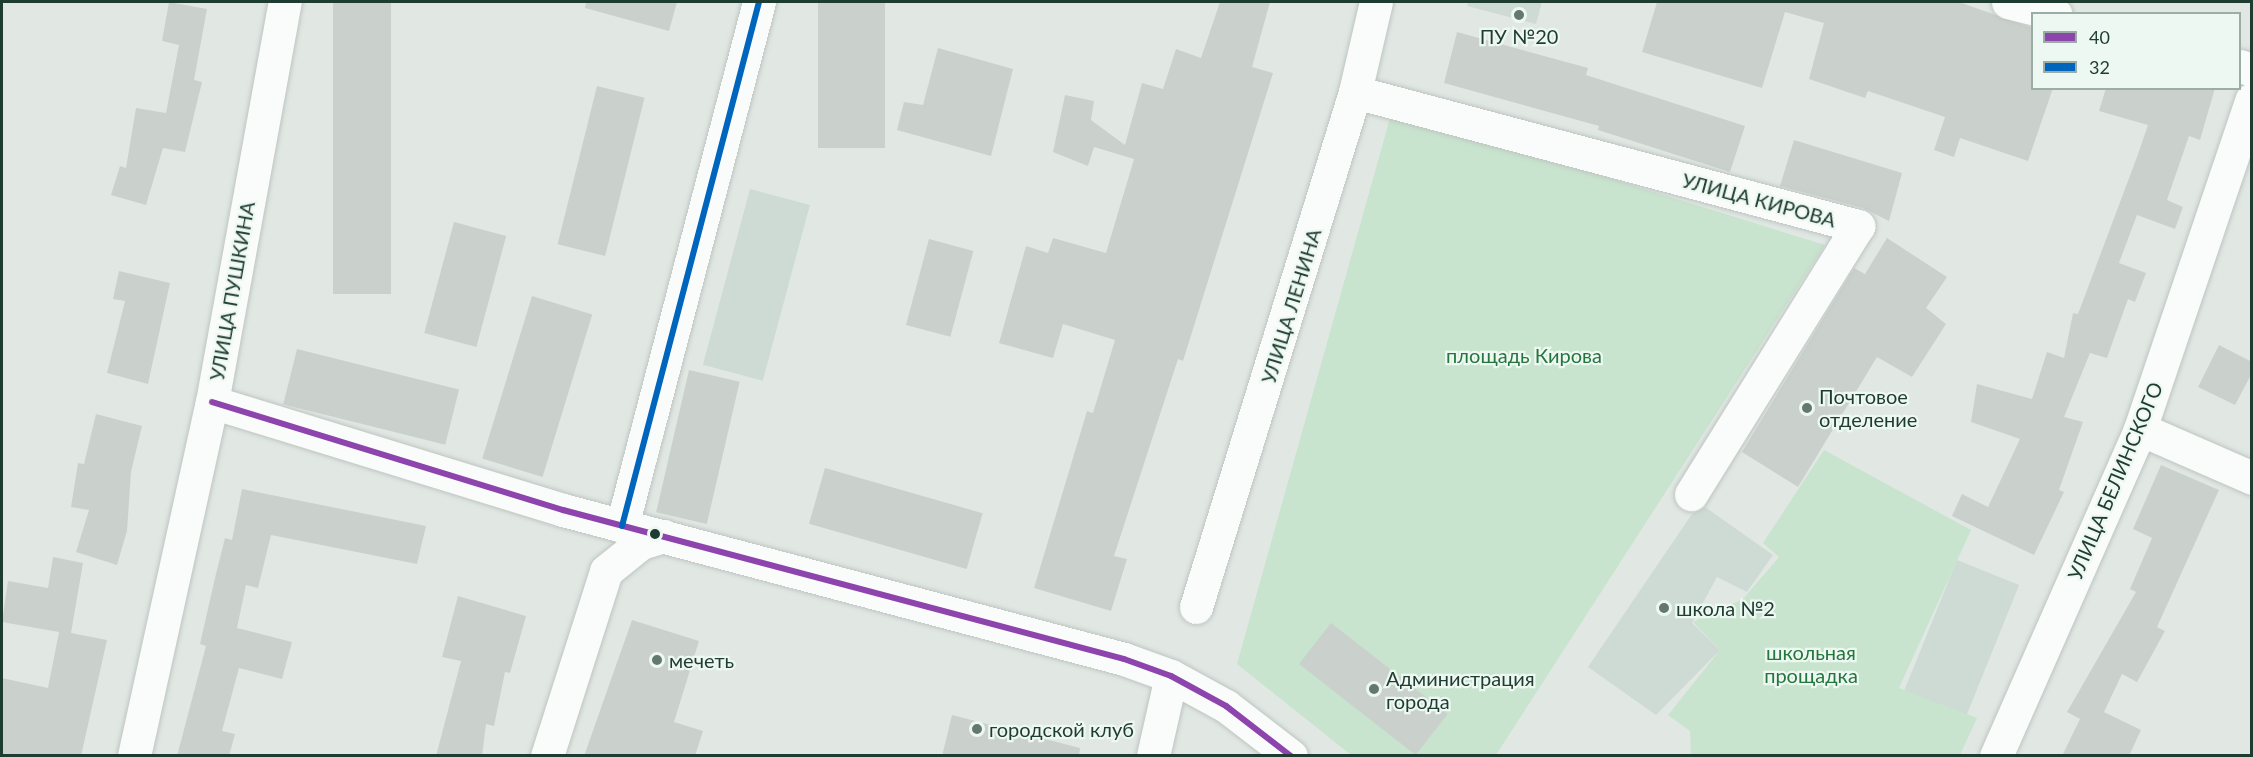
<!DOCTYPE html>
<html>
<head>
<meta charset="utf-8">
<style>
  body { margin:0 }
  #map { position:relative; width:2253px; height:757px; overflow:hidden; background:#e1e8e4; font-family:Lato,sans-serif }
  div>[style] { position:absolute }
  [style*='--x'] { left:calc(var(--x)*1px); top:calc(var(--y)*1px); width:calc(var(--w)*1px); rotate:calc(var(--a)*1deg) }
  .built>* { inset:0; background:#cedad4; transform-origin:0 0 }
  .green>* { inset:0; background:#c8e3ce }
  .building>* { inset:0; background:#cad1cd; transform-origin:0 0 }
  .roads { filter:drop-shadow(0 0 2px #bec5c1) drop-shadow(0 0 2px #bec5c1) }
  .minor>* { height:33px; margin:-16.5px; padding:0 16.5px; transform-origin:16.5px; border-radius:16.5px; background:#fafcfb }
  .bus-1>* { height:6px; margin:-3px; padding:0 3px; transform-origin:3px; border-radius:3px; background:#8e44ad }
  .bus-2>* { height:6px; margin:-3px; padding:0 3px; transform-origin:3px; border-radius:3px; background:#0065bd }
  .dots>* { width:16px; height:16px; translate:-50% -50%; box-sizing:border-box; border:3px solid #eef8f2; border-radius:50% }
  span { translate:-50% -50%; white-space:nowrap; text-align:center; line-height:1.15; -webkit-text-stroke:4.5px #eef8f2; paint-order:stroke }
  .poi-label { font-size:20px; color:#1e3c31 }
  .left { translate:0 -50%; text-align:left }
  .street-label { font-size:20px; color:#1e3c31 }
  .park-label { font-size:20px; color:#25763d }
  .frame { position:absolute; inset:0; border:3px solid #1e3c31; pointer-events:none }
  .legend { position:absolute; left:2031px; top:12px; width:210px; height:78px; box-sizing:border-box; background:#eef8f2; border:2px solid #9bada5; margin:0; padding:8px 10px; list-style:none; font-size:18px; color:#1e3c31 }
  .legend li { display:flex; align-items:center; gap:12px; height:30px }
  .legend b { width:30px; border:2px solid #9bada5 }
</style>
</head>
<body>
<div id="map">
  <div class="built">
    <i style="clip-path:polygon(1468px 2px,1542px 2px,1536px 24px,1467px 6px)"></i>
    <i style="left:750px;top:189px;width:62px;height:182px;rotate:15deg"></i>
    <i style="clip-path:polygon(1705px 507px,1773px 555px,1747px 592px,1717px 577px,1692px 623px,1720px 650px,1656px 715px,1588px 667px,1692px 514px)"></i>
    <i style="left:1957px;top:560px;width:67px;height:142px;rotate:22deg"></i>
  </div>
  <div class="green">
    <i style="clip-path:polygon(1392px 111px,1825px 245px,1496px 755px,1351px 755px,1237px 664px)"></i>
    <i style="clip-path:polygon(1824px 450px,1971px 530px,1899px 688px,1977px 718px,1960px 755px,1691px 755px,1690px 731px,1668px 715px,1720px 650px,1693px 622px,1743px 599px,1779px 557px,1763px 543px)"></i>
  </div>
  <div class="building">
    <i style="clip-path:polygon(169px 2px,207px 9px,194px 80px,202px 82px,185px 152px,163px 148px,146px 205px,111px 195px,120px 166px,126px 168px,136px 108px,166px 113px,179px 45px,162px 41px)"></i>
    <i style="left:333px;top:2px;width:58px;height:292px"></i>
    <i style="clip-path:polygon(586px 2px,677px 2px,669px 31px,585px 8px)"></i>
    <i style="left:818px;top:2px;width:67px;height:146px"></i>
    <i style="clip-path:polygon(1220px 2px,1270px 2px,1252px 67px,1273px 73px,1183px 361px,1178px 359px,1114px 556px,1127px 559px,1111px 611px,1034px 588px,1087px 411px,1093px 413px,1115px 340px,1063px 324px,1053px 358px,999px 343px,1026px 246px,1048px 253px,1053px 238px,1106px 253px,1134px 159px,1094px 147px,1088px 166px,1053px 152px,1065px 95px,1094px 101px,1091px 120px,1125px 145px,1142px 83px,1163px 89px,1176px 49px,1201px 58px)"></i>
    <i style="clip-path:polygon(1657px 2px,1959px 2px,2032px 28px,2032px 88px,2053px 88px,2028px 161px,1960px 138px,1954px 157px,1934px 150px,1945px 117px,1868px 91px,1865px 98px,1809px 79px,1824px 23px,1785px 12px,1762px 88px,1642px 52px)"></i>
    <i style="clip-path:polygon(1457px 32px,1588px 68px,1586px 75px,1745px 126px,1730px 172px,1598px 130px,1599px 126px,1444px 83px)"></i>
    <i style="clip-path:polygon(938px 48px,1013px 69px,991px 156px,897px 130px,904px 102px,923px 105px)"></i>
    <i style="left:597px;top:86px;width:49px;height:163px;rotate:14deg"></i>
    <i style="clip-path:polygon(2106px 88px,2215px 88px,2200px 140px,2189px 136px,2167px 200px,2183px 207px,2175px 229px,2137px 215px,2119px 263px,2146px 273px,2135px 302px,2128px 299px,2107px 358px,2090px 353px,2064px 417px,2083px 422px,2059px 490px,2064px 492px,2034px 555px,1952px 516px,1962px 494px,1988px 507px,2020px 439px,1971px 422px,1977px 384px,2032px 399px,2047px 352px,2064px 358px,2073px 313px,2078px 314px,2137px 157px,2148px 125px,2099px 111px)"></i>
    <i style="clip-path:polygon(1794px 140px,1902px 173px,1889px 221px,1863px 208px,1780px 186px)"></i>
    <i style="left:454px;top:222px;width:54px;height:115px;rotate:15deg"></i>
    <i style="clip-path:polygon(1887px 238px,1947px 277px,1926px 308px,1946px 324px,1912px 377px,1877px 357px,1798px 487px,1742px 452px,1854px 268px,1865px 274px)"></i>
    <i style="left:929px;top:239px;width:46px;height:89px;rotate:15deg"></i>
    <i style="clip-path:polygon(119px 271px,170px 283px,148px 384px,107px 373px,125px 301px,113px 299px)"></i>
    <i style="left:532px;top:296px;width:63px;height:170px;rotate:17deg"></i>
    <i style="clip-path:polygon(2219px 345px,2252px 362px,2252px 373px,2235px 405px,2198px 387px)"></i>
    <i style="left:297px;top:349px;width:167px;height:57px;rotate:14deg"></i>
    <i style="left:689px;top:370px;width:52px;height:146px;rotate:13deg"></i>
    <i style="clip-path:polygon(96px 414px,142px 426px,131px 472px,127px 531px,117px 565px,76px 552px,89px 510px,71px 507px,78px 463px,84px 464px)"></i>
    <i style="clip-path:polygon(2161px 465px,2219px 490px,2157px 627px,2165px 631px,2137px 682px,2122px 674px,2104px 712px,2141px 730px,2129px 756px,2062px 756px,2080px 719px,2067px 712px,2136px 592px,2130px 589px,2152px 538px,2133px 529px)"></i>
    <i style="left:825px;top:468px;width:164px;height:58px;rotate:16deg"></i>
    <i style="clip-path:polygon(242px 489px,426px 526px,417px 564px,271px 535px,258px 588px,246px 585px,237px 628px,292px 642px,282px 679px,239px 668px,222px 731px,235px 734px,229px 756px,177px 756px,206px 646px,200px 644px,215px 578px,225px 538px,232px 540px)"></i>
    <i style="clip-path:polygon(53px 557px,83px 563px,71px 633px,107px 640px,81px 756px,2px 756px,2px 678px,48px 688px,59px 632px,2px 622px,8px 581px,48px 588px)"></i>
    <i style="clip-path:polygon(458px 596px,526px 616px,510px 673px,505px 672px,494px 726px,486px 724px,482px 756px,436px 756px,461px 661px,442px 657px)"></i>
    <i style="clip-path:polygon(632px 620px,699px 641px,674px 722px,703px 731px,695px 756px,584px 756px)"></i>
    <i style="left:1331px;top:623px;width:148px;height:52px;rotate:38deg"></i>
    <i style="clip-path:polygon(952px 715px,1080px 748px,1079px 756px,942px 756px)"></i>
  </div>
  <div class="roads">
    <div class="minor">
      <i style="--x:2008;--y:2;--w:49;--a:14.3"></i>
      <i style="--x:2240;--y:66;--w:13;--a:18"></i>
      <i style="--x:1355;--y:92;--w:521;--a:14.92"></i>
      <i style="--x:1858;--y:226;--w:316;--a:121.9"></i>
      <i style="--x:212;--y:402;--w:367;--a:17.1"></i>
      <i style="--x:563;--y:510;--w:580;--a:14.87"></i>
      <i style="--x:1124;--y:659;--w:50;--a:19.9"></i>
      <i style="--x:1171;--y:676;--w:63;--a:28.6"></i>
      <i style="--x:1226;--y:706;--w:82;--a:37.6"></i>
      <i style="--x:2140;--y:429;--w:122;--a:23.6"></i>
      <i style="--x:622;--y:526;--w:542;--a:-75.35"></i>
      <i style="--x:1196;--y:607;--w:539;--a:-72.84"></i>
      <i style="--x:1355;--y:92;--w:92;--a:-76.9"></i>
      <i style="--x:134;--y:756;--w:362;--a:-77.6"></i>
      <i style="--x:212;--y:402;--w:407;--a:-79.7"></i>
      <i style="--x:547;--y:756;--w:194;--a:-72.3"></i>
      <i style="--x:606;--y:571;--w:45;--a:-38.7"></i>
      <i style="--x:641;--y:543;--w:24;--a:-17"></i>
      <i style="--x:1153;--y:756;--w:82;--a:-77.3"></i>
      <i style="--x:1996;--y:756;--w:357;--a:-66.2"></i>
      <i style="--x:2140;--y:429;--w:348;--a:-71.3"></i>
    </div>
  </div>
  <div class="bus-1">
    <i style="--x:212;--y:402;--w:367;--a:17.1"></i>
    <i style="--x:563;--y:510;--w:580;--a:14.87"></i>
    <i style="--x:1124;--y:659;--w:50;--a:19.9"></i>
    <i style="--x:1171;--y:676;--w:63;--a:28.6"></i>
    <i style="--x:1226;--y:706;--w:82;--a:37.6"></i>
  </div>
  <div class="bus-2">
    <i style="--x:622;--y:526;--w:542;--a:-75.35"></i>
  </div>
  <div class="dots">
    <i style="left:1519px;top:15px;background:#627870"></i>
    <i style="left:1807px;top:408px;background:#627870"></i>
    <i style="left:655px;top:534px;background:#1e3c31"></i>
    <i style="left:1664px;top:608px;background:#627870"></i>
    <i style="left:657px;top:660px;background:#627870"></i>
    <i style="left:1374px;top:689px;background:#627870"></i>
    <i style="left:977px;top:729px;background:#627870"></i>
  </div>
  <div class="poi-label">
    <span style="left:1519px;top:36px">ПУ №20</span>
    <span class="left" style="left:1819px;top:408px">Почтовое<br>отделение</span>
    <span class="left" style="left:1676px;top:608px">школа №2</span>
    <span class="left" style="left:669px;top:660px">мечеть</span>
    <span class="left" style="left:1386px;top:690px">Администрация<br>города</span>
    <span class="left" style="left:989px;top:729px">городской клуб</span>
  </div>
  <div class="street-label">
    <span style="left:1759px;top:200px;rotate:15deg">УЛИЦА КИРОВА</span>
    <span style="left:232px;top:291px;rotate:-80deg">УЛИЦА ПУШКИНА</span>
    <span style="left:1291px;top:306px;rotate:-73deg">УЛИЦА ЛЕНИНА</span>
    <span style="left:2115px;top:481px;rotate:-67deg">УЛИЦА БЕЛИНСКОГО</span>
  </div>
  <div class="park-label">
    <span style="left:1524px;top:355px">площадь Кирова</span>
    <span style="left:1811px;top:664px">школьная<br>прощадка</span>
  </div>
  <div class="frame"></div>
  <ul class="legend">
  <li><b style="height:8px;background:#8e44ad"></b>40</li>
  <li><b style="height:8px;background:#0065bd"></b>32</li>
  </ul>
</div>
</body>
</html>
